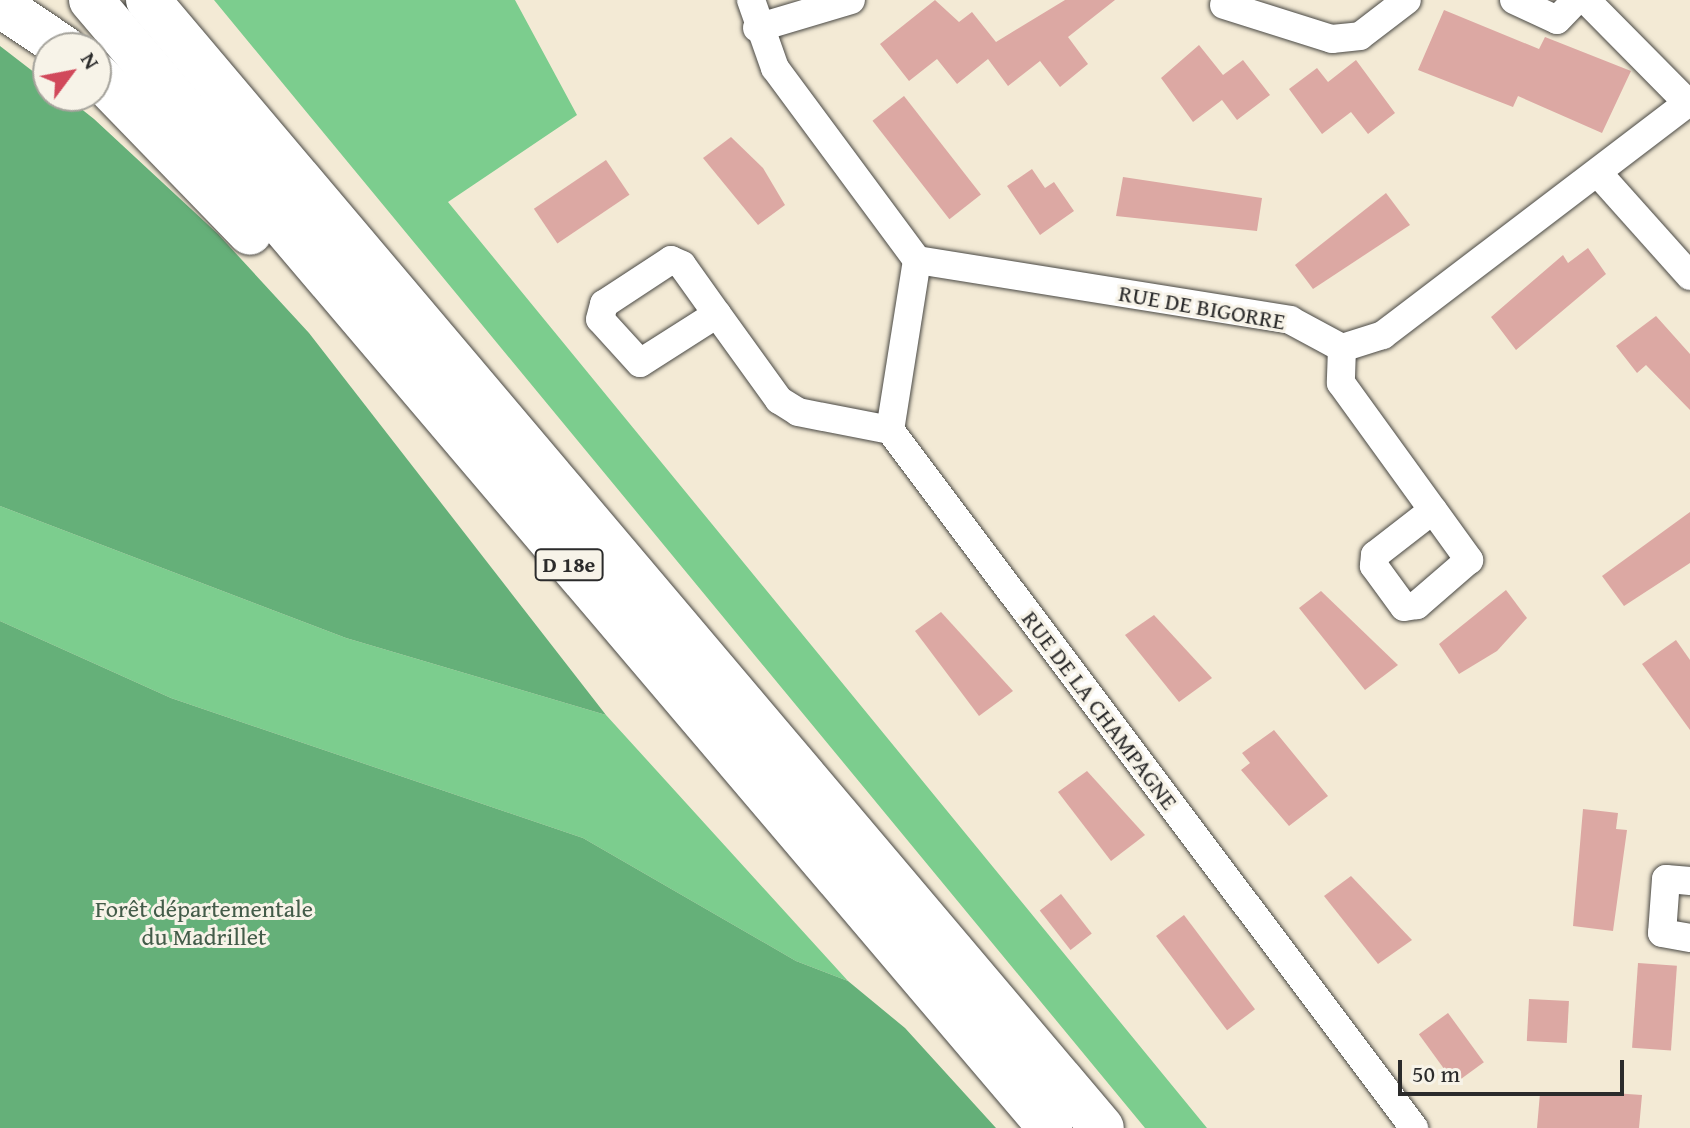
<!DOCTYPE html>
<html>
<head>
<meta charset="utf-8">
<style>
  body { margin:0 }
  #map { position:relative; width:1690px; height:1128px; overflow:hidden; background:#f3ead5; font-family:"Gentium Book Plus",serif }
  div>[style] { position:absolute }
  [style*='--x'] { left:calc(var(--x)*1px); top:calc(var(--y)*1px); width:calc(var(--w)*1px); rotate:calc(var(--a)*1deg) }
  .green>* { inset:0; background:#7ccd8e }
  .forest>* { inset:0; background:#65b079 }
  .building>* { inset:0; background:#dca8a3; transform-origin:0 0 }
  .roads { filter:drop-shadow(0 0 2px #494844) drop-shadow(0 0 2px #494844) }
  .street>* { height:28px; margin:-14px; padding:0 14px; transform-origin:14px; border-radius:14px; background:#fff }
  .highway>* { height:44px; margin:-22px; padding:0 22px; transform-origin:22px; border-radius:22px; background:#fff }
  span { translate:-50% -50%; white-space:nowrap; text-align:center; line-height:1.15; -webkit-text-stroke:6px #f7f3e8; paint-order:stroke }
  .shield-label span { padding:2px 6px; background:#f7f3e8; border:2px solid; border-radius:6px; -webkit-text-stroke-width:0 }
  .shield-label { font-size:22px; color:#2b2b2b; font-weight:700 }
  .street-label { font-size:24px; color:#2b2b2b }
  .park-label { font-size:24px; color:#435c49 }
  .north { position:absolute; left:32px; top:32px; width:80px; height:80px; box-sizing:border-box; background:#f7f3e8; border:2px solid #a5a39c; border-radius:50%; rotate:58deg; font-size:22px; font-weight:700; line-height:32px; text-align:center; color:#2b2b2b }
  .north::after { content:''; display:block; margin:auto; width:28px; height:36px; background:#d1495b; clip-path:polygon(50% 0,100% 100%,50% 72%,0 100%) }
  .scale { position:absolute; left:1398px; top:1060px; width:226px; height:36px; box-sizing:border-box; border:4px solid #2b2b2b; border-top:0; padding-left:10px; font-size:24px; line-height:28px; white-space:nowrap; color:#2b2b2b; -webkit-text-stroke:6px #f7f3e8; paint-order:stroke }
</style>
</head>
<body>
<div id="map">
  <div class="green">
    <i style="clip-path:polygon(214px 0,515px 0,577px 115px,448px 202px,1207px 1128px,1145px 1128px)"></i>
    <i style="clip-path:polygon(0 506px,346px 638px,606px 715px,848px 981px,796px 961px,583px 838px,171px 698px,0 621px)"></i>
  </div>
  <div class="forest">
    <i style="clip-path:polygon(0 46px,48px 83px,48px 96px,65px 96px,94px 119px,218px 234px,309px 333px,606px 715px,346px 638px,0 506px)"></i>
    <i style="clip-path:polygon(0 621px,171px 698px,583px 838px,796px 961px,848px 981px,905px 1028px,996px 1128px,0 1128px)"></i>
  </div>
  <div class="building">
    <i style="clip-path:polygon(935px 0,959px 22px,972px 12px,996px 42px,1065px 0,1115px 0,1068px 37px,1088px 64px,1060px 87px,1040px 61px,1008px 86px,988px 59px,957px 84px,937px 59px,909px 81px,880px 44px)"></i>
    <i style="clip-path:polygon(1444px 10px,1539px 49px,1545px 37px,1631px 71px,1602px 133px,1518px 96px,1513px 107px,1418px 70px)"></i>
    <i style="clip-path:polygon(1199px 45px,1223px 75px,1243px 60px,1270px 95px,1237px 120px,1222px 100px,1193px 122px,1161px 78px)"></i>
    <i style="clip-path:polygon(1356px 60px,1395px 113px,1368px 134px,1351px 112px,1322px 134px,1289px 89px,1317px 68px,1328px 82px)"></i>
    <i style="left:904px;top:96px;width:125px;height:40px;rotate:52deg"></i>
    <i style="clip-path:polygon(731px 137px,763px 168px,785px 205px,758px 225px,703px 158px)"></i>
    <i style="left:606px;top:160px;width:42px;height:87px;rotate:56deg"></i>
    <i style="clip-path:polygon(1032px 169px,1045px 188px,1054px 182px,1074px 211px,1040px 235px,1007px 186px)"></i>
    <i style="clip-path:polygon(1123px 177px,1262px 198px,1257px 231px,1116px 216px)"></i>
    <i style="clip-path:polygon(1386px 193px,1410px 225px,1313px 289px,1295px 265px)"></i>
    <i style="clip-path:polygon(1588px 248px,1606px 274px,1516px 350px,1491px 317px,1563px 255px,1568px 263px)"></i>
    <i style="clip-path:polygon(1656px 316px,1690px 354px,1690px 410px,1646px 365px,1637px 373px,1616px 346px)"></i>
    <i style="clip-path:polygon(1690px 512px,1690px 563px,1624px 606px,1602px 576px)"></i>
    <i style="clip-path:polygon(1506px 590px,1527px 618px,1497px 651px,1459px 674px,1439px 644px)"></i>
    <i style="clip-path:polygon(1321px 591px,1398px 665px,1365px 690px,1299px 608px)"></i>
    <i style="clip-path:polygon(941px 612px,1013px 691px,979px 716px,915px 631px)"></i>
    <i style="clip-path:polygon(1154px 615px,1212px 678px,1179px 702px,1125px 635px)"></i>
    <i style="clip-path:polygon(1676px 640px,1690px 660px,1690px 730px,1642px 664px)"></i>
    <i style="clip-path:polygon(1274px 730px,1328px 796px,1289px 826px,1241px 770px,1250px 763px,1242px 753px)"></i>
    <i style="clip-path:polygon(1087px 771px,1145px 835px,1111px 861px,1058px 792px)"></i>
    <i style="clip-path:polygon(1583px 809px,1618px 813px,1616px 829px,1627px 830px,1613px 931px,1573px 926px)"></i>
    <i style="clip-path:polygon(1351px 876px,1412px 940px,1378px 964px,1324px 896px)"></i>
    <i style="left:1061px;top:894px;width:50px;height:27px;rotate:52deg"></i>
    <i style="left:1184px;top:915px;width:118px;height:35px;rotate:53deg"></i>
    <i style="left:1638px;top:963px;width:39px;height:85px;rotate:4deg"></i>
    <i style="left:1529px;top:999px;width:40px;height:42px;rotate:3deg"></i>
    <i style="left:1448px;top:1013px;width:61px;height:36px;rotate:54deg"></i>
    <i style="clip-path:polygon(1599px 1092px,1642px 1095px,1639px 1128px,1537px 1128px,1540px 1093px)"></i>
  </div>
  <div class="roads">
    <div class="street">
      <i style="--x:751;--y:0;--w:72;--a:70.6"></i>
      <i style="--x:775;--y:68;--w:239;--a:53.5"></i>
      <i style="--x:1514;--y:0;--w:47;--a:24.9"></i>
      <i style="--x:1557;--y:20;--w:28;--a:-46"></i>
      <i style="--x:1586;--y:0;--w:145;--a:45.3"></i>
      <i style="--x:1224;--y:5;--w:113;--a:17.5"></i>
      <i style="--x:1332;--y:39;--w:28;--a:-6"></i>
      <i style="--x:1360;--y:36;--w:59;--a:-37.5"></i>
      <i style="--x:757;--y:28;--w:98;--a:-16.6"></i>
      <i style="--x:1598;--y:173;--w:138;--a:48.2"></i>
      <i style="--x:917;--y:260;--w:172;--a:99"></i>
      <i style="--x:890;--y:430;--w:873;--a:53.1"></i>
      <i style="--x:917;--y:260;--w:378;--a:9.1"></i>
      <i style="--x:1290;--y:320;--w:59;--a:28.3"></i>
      <i style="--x:1342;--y:348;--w:43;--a:-17.6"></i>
      <i style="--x:1383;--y:335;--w:386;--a:-37.3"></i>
      <i style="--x:717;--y:314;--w:91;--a:147.5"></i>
      <i style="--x:640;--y:363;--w:59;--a:-132.3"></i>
      <i style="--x:600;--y:319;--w:16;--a:-75"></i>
      <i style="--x:604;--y:304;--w:80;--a:-33.3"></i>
      <i style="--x:671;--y:260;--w:12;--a:24"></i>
      <i style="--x:682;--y:265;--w:60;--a:54.5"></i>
      <i style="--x:717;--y:314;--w:106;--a:54.2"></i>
      <i style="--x:779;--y:400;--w:22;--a:32"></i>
      <i style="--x:798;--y:412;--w:94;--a:11.1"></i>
      <i style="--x:1342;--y:348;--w:35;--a:92"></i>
      <i style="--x:1341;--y:383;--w:157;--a:54.1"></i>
      <i style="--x:1433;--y:510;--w:62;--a:54.2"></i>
      <i style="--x:1469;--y:560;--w:69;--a:139.1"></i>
      <i style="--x:1417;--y:605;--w:13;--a:171"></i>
      <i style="--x:1404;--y:607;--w:51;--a:-126.2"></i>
      <i style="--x:1374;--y:566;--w:11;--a:-85"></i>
      <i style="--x:1375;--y:555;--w:73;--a:-37.8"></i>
      <i style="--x:1690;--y:881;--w:24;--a:-175"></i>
      <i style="--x:1666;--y:879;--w:54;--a:94.2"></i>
      <i style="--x:1662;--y:933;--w:28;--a:10"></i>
    </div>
    <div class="highway">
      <i style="--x:91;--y:0;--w:1481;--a:49.63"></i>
      <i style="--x:148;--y:0;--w:1477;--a:49.78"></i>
      <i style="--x:0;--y:5;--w:77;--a:33.9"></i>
      <i style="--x:96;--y:74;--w:221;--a:45.9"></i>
    </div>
  </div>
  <div class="shield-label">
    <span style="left:569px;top:565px">D 18e</span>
  </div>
  <div class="street-label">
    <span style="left:1202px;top:307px;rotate:10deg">RUE DE BIGORRE</span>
    <span style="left:1100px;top:710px;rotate:53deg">RUE DE LA CHAMPAGNE</span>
  </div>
  <div class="park-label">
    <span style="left:204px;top:923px">Forêt départementale<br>du Madrillet</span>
  </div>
  <div class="north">N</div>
  <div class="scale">50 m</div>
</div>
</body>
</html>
